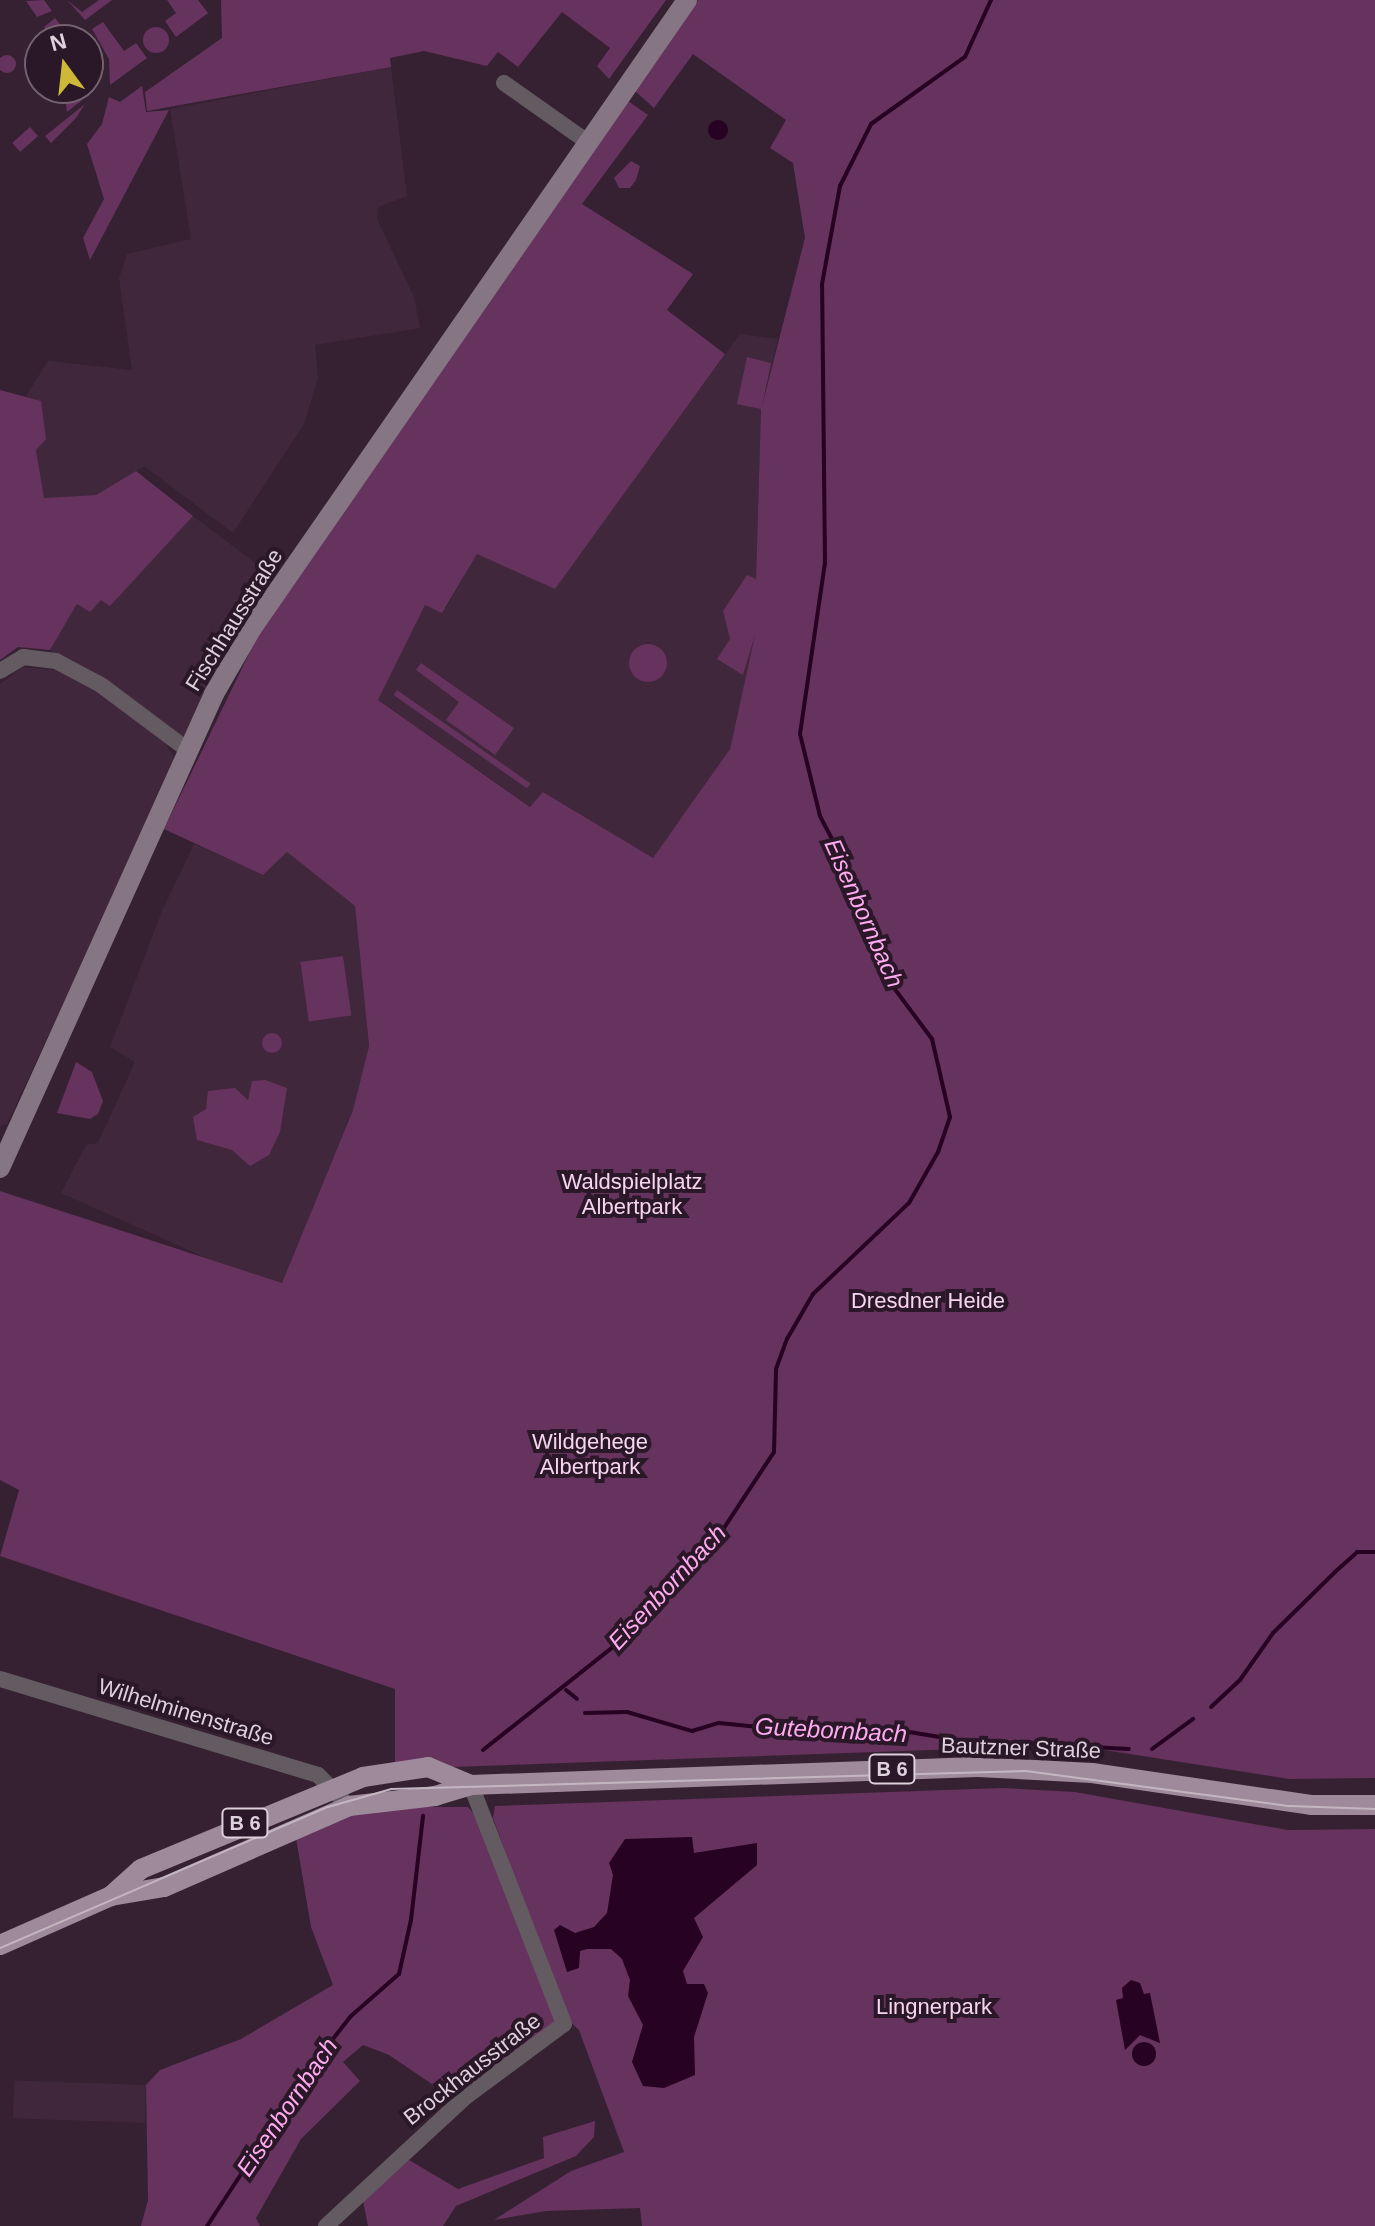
<!DOCTYPE html>
<html>
<head>
<meta charset="utf-8">
<style>
  body { margin:0 }
  #map { position:relative; width:1375px; height:2226px; overflow:hidden; background:#352131; font-family:Helvetica,sans-serif }
  div>[style] { position:absolute }
  [style*='--x'] { left:calc(var(--x)*1px); top:calc(var(--y)*1px); width:calc(var(--w)*1px); rotate:calc(var(--a)*1deg) }
  .built>* { inset:0; background:#41273c; transform-origin:0 0 }
  .green>* { inset:0; background:#66325e; transform-origin:0 0 }
  .round { border-radius:50% }
  .water>* { inset:0; background:#270222 }
  .stream>* { height:4px; margin:-2px; padding:0 2px; transform-origin:2px; border-radius:2px; background:#270222 }
  .minor>* { height:16px; margin:-8px; padding:0 8px; transform-origin:8px; border-radius:8px; background:#645a62 }
  .secondary>* { height:20px; margin:-10px; padding:0 10px; transform-origin:10px; border-radius:10px; background:#867582 }
  .primary>* { height:20px; margin:-10px; padding:0 10px; transform-origin:10px; border-radius:10px; background:#9f8a9b }
  .tram>* { height:2px; margin:-1px; padding:0 1px; transform-origin:1px; border-radius:1px; background:#c4b6c1 }
  span { translate:-50% -50%; white-space:nowrap; text-align:center; line-height:1.15; -webkit-text-stroke:8px #2a1727; paint-order:stroke }
  .shield-label span { padding:2px 6px; background:#2a1727; border:2px solid; border-radius:6px; -webkit-text-stroke-width:0 }
  .shield-label { font-size:20px; color:#ded1db; font-weight:700 }
  .street-label { font-size:22px; color:#ded1db }
  .park-label { font-size:22px; color:#f7d5f0 }
  .water-label { font-size:24px; color:#fdabee; font-style:italic }
  .north { position:absolute; left:24px; top:24px; width:80px; height:80px; box-sizing:border-box; background:#2a1727; border:2px solid #72616f; border-radius:50%; rotate:345deg; font-size:22px; font-weight:700; line-height:32px; text-align:center; color:#ded1db }
  .north::after { content:''; display:block; margin:auto; width:28px; height:36px; background:#ceb838; clip-path:polygon(50% 0,100% 100%,50% 72%,0 100%) }
</style>
</head>
<body>
<div id="map">
  <div class="built">
    <i style="clip-path:polygon(391px 67px,407px 196px,378px 207px,377px 219px,414px 297px,420px 328px,315px 345px,318px 378px,304px 424px,233px 533px,144px 466px,96px 495px,43px 498px,36px 450px,41px 402px,26px 396px,48px 361px,132px 370px,119px 278px,127px 254px,191px 239px,170px 109px)"></i>
    <i style="clip-path:polygon(740px 334px,778px 339px,761px 411px,754px 643px,730px 749px,653px 859px,544px 792px,531px 807px,378px 700px,425px 604px,446px 608px,477px 553px,555px 588px)"></i>
    <i style="clip-path:polygon(193px 516px,274px 577px,238px 632px,184px 738px,164px 741px,176px 761px,7px 1124px,0 1126px,0 684px,23px 667px,54px 670px,61px 658px,50px 650px,77px 604px,102px 600px,110px 605px)"></i>
    <i style="clip-path:polygon(194px 844px,263px 875px,287px 852px,355px 906px,369px 1046px,353px 1110px,282px 1283px,213px 1261px,61px 1193px,86px 1145px,98px 1143px,135px 1062px,110px 1047px,162px 911px)"></i>
    <i style="left:146px;top:2085px;width:38px;height:132px;rotate:92deg"></i>
  </div>
  <div class="green">
    <i style="clip-path:polygon(44px 0,52px 11px,37px 17px,26px 1px)"></i>
    <i style="clip-path:polygon(67px 0,82px 12px,99px 0,112px 0,85px 20px)"></i>
    <i style="clip-path:polygon(167px 0,198px 0,208px 13px,176px 37px,165px 21px,176px 13px)"></i>
    <i style="clip-path:polygon(221px 0,666px 0,609px 79px,597px 66px,610px 48px,562px 12px,518px 67px,498px 52px,487px 66px,424px 51px,390px 58px,391px 67px,147px 111px,145px 92px,222px 38px)"></i>
    <i style="clip-path:polygon(698px 0,1375px 0,1375px 1778px,1289px 1779px,1072px 1745px,395px 1769px,395px 1689px,0 1556px,19px 1490px,0 1480px,0 1191px,282px 1283px,353px 1110px,369px 1046px,355px 906px,287px 852px,263px 875px,164px 829px,259px 633px,628px 101px,648px 115px,582px 204px,693px 274px,667px 310px,725px 354px,555px 589px,477px 554px,442px 613px,425px 605px,378px 700px,530px 807px,543px 792px,653px 858px,730px 749px,755px 635px,743px 675px,717px 659px,730px 639px,723px 611px,747px 575px,756px 579px,761px 409px,737px 404px,747px 357px,771px 363px,762px 406px,805px 238px,793px 163px,770px 148px,786px 120px,693px 54px,654px 108px,635px 91px)"></i>
    <i style="clip-path:polygon(55px 18px,69px 36px,64px 40px,53px 40px,44px 27px)"></i>
    <i style="clip-path:polygon(103px 22px,124px 51px,136px 43px,147px 58px,110px 85px,109px 59px,92px 29px)"></i>
    <i class="round" style="left:143px;top:27px;width:26px;height:26px"></i>
    <i class="round" style="left:-2px;top:55px;width:18px;height:18px"></i>
    <i style="clip-path:polygon(142px 86px,146px 112px,169px 110px,90px 260px,83px 238px,104px 199px,87px 144px,102px 124px,109px 97px,120px 102px)"></i>
    <i style="clip-path:polygon(64px 88px,86px 88px,81px 101px,67px 112px)"></i>
    <i style="clip-path:polygon(85px 104px,76px 118px,51px 143px,45px 136px)"></i>
    <i style="left:30px;top:127px;width:12px;height:24px;rotate:48deg"></i>
    <i style="clip-path:polygon(631px 161px,640px 166px,636px 180px,630px 188px,619px 188px,614px 178px)"></i>
    <i style="clip-path:polygon(0 390px,41px 401px,46px 439px,36px 450px,44px 498px,96px 495px,136px 471px,193px 516px,110px 606px,101px 600px,90px 612px,77px 604px,50px 650px,18px 647px,0 660px)"></i>
    <i class="round" style="left:629px;top:644px;width:38px;height:38px"></i>
    <i style="clip-path:polygon(421px 663px,514px 728px,495px 755px,446px 720px,459px 702px,416px 670px)"></i>
    <i style="left:397px;top:690px;width:163px;height:6px;rotate:35deg"></i>
    <i style="left:343px;top:956px;width:60px;height:43px;rotate:82deg"></i>
    <i class="round" style="left:262px;top:1033px;width:20px;height:20px"></i>
    <i style="clip-path:polygon(76px 1062px,92px 1072px,103px 1101px,98px 1114px,90px 1119px,57px 1113px)"></i>
    <i style="clip-path:polygon(265px 1080px,287px 1088px,280px 1132px,269px 1155px,250px 1166px,232px 1150px,197px 1140px,193px 1117px,206px 1109px,208px 1091px,235px 1088px,248px 1100px,252px 1081px)"></i>
    <i style="clip-path:polygon(1003px 1788px,1075px 1792px,1288px 1830px,1375px 1829px,1375px 2226px,642px 2226px,640px 2208px,546px 2211px,494px 2220px,571px 2171px,624px 2152px,579px 2030px,566px 2018px,493px 1818px,495px 1806px)"></i>
    <i style="clip-path:polygon(407px 1807px,468px 1807px,479px 1819px,556px 2021px,454px 2099px,389px 2055px,363px 2045px,343px 2062px,360px 2081px,301px 2139px,256px 2218px,260px 2226px,141px 2226px,148px 2200px,146px 2085px,160px 2070px,241px 2039px,333px 1985px,311px 1927px,296px 1838px,346px 1816px)"></i>
    <i style="clip-path:polygon(595px 2121px,594px 2137px,576px 2156px,456px 2206px,443px 2226px,368px 2226px,363px 2201px,409px 2160px,458px 2189px,544px 2158px,543px 2137px)"></i>
  </div>
  <div class="water">
    <i class="round" style="left:708px;top:120px;width:20px;height:20px"></i>
    <i style="clip-path:polygon(692px 1837px,694px 1853px,757px 1843px,757px 1865px,694px 1918px,703px 1937px,683px 1971px,687px 1984px,704px 1984px,708px 1993px,694px 2037px,695px 2075px,664px 2088px,643px 2086px,632px 2062px,643px 2025px,628px 1996px,630px 1980px,622px 1959px,611px 1949px,587px 1949px,580px 1951px,579px 1968px,567px 1972px,554px 1930px,560px 1925px,575px 1933px,594px 1927px,607px 1913px,613px 1875px,609px 1863px,625px 1839px)"></i>
    <i style="clip-path:polygon(1131px 1980px,1140px 1983px,1144px 1994px,1150px 1993px,1160px 2043px,1140px 2035px,1125px 2050px,1116px 2000px,1123px 1998px,1122px 1988px)"></i>
    <i class="round" style="left:1132px;top:2042px;width:24px;height:24px"></i>
  </div>
  <div class="stream">
    <i style="--x:566;--y:1690;--w:14;--a:39"></i>
    <i style="--x:1211;--y:1707;--w:40;--a:-43"></i>
    <i style="--x:1240;--y:1680;--w:57;--a:-54.9"></i>
    <i style="--x:1273;--y:1633;--w:87;--a:-44.5"></i>
    <i style="--x:1335;--y:1572;--w:30;--a:-42"></i>
    <i style="--x:1357;--y:1552;--w:18;--a:0"></i>
    <i style="--x:585;--y:1713;--w:42;--a:-1.4"></i>
    <i style="--x:627;--y:1712;--w:68;--a:16.3"></i>
    <i style="--x:692;--y:1731;--w:28;--a:-17"></i>
    <i style="--x:719;--y:1723;--w:69;--a:5.8"></i>
    <i style="--x:788;--y:1730;--w:49;--a:-4.7"></i>
    <i style="--x:837;--y:1726;--w:17;--a:24"></i>
    <i style="--x:853;--y:1733;--w:44;--a:-3.9"></i>
    <i style="--x:897;--y:1730;--w:62;--a:9.3"></i>
    <i style="--x:958;--y:1740;--w:171;--a:3"></i>
    <i style="--x:1152;--y:1749;--w:51;--a:-36.2"></i>
    <i style="--x:483;--y:1750;--w:172;--a:-38.4"></i>
    <i style="--x:618;--y:1643;--w:142;--a:-46.4"></i>
    <i style="--x:716;--y:1540;--w:105;--a:-56.6"></i>
    <i style="--x:774;--y:1452;--w:83;--a:-88.6"></i>
    <i style="--x:776;--y:1369;--w:32;--a:-70"></i>
    <i style="--x:787;--y:1339;--w:52;--a:-60"></i>
    <i style="--x:813;--y:1294;--w:132;--a:-43.5"></i>
    <i style="--x:909;--y:1203;--w:59;--a:-60.4"></i>
    <i style="--x:938;--y:1152;--w:37;--a:-71"></i>
    <i style="--x:950;--y:1117;--w:80;--a:-103"></i>
    <i style="--x:932;--y:1039;--w:74;--a:-126.7"></i>
    <i style="--x:888;--y:980;--w:94;--a:-108"></i>
    <i style="--x:859;--y:891;--w:85;--a:-117.5"></i>
    <i style="--x:820;--y:816;--w:84;--a:-103.7"></i>
    <i style="--x:800;--y:734;--w:173;--a:-81.7"></i>
    <i style="--x:825;--y:563;--w:279;--a:-90.6"></i>
    <i style="--x:822;--y:284;--w:100;--a:-79.6"></i>
    <i style="--x:840;--y:186;--w:69;--a:-63.4"></i>
    <i style="--x:871;--y:124;--w:115;--a:-35.5"></i>
    <i style="--x:965;--y:57;--w:63;--a:-65.5"></i>
    <i style="--x:207;--y:2226;--w:195;--a:-56.7"></i>
    <i style="--x:314;--y:2063;--w:60;--a:-51.8"></i>
    <i style="--x:351;--y:2016;--w:64;--a:-41.2"></i>
    <i style="--x:399;--y:1974;--w:55;--a:-77.5"></i>
    <i style="--x:411;--y:1920;--w:105;--a:-83.4"></i>
  </div>
  <div class="minor">
    <i style="--x:504;--y:83;--w:104;--a:35.2"></i>
    <i style="--x:0;--y:671;--w:27;--a:-31"></i>
    <i style="--x:23;--y:657;--w:33;--a:7"></i>
    <i style="--x:56;--y:661;--w:51;--a:28.1"></i>
    <i style="--x:101;--y:685;--w:109;--a:36.8"></i>
    <i style="--x:0;--y:1679;--w:332;--a:16.8"></i>
    <i style="--x:318;--y:1775;--w:44;--a:45"></i>
    <i style="--x:326;--y:2226;--w:188;--a:-42.8"></i>
    <i style="--x:464;--y:2098;--w:124;--a:-36.5"></i>
    <i style="--x:564;--y:2024;--w:256;--a:-111.3"></i>
  </div>
  <div class="secondary">
    <i style="--x:0;--y:1168;--w:520;--a:-65.7"></i>
    <i style="--x:214;--y:694;--w:76;--a:-60.1"></i>
    <i style="--x:252;--y:628;--w:764;--a:-55.29"></i>
  </div>
  <div class="primary">
    <i style="--x:111;--y:1896;--w:40;--a:-42"></i>
    <i style="--x:141;--y:1869;--w:240;--a:-22.5"></i>
    <i style="--x:363;--y:1777;--w:66;--a:-8.7"></i>
    <i style="--x:428;--y:1767;--w:47;--a:22.7"></i>
    <i style="--x:0;--y:1945;--w:121;--a:-23.8"></i>
    <i style="--x:111;--y:1896;--w:54;--a:-9.6"></i>
    <i style="--x:164;--y:1887;--w:202;--a:-23.6"></i>
    <i style="--x:349;--y:1806;--w:87;--a:-6.6"></i>
    <i style="--x:435;--y:1796;--w:38;--a:-17"></i>
    <i style="--x:471;--y:1785;--w:507;--a:-2.03"></i>
    <i style="--x:978;--y:1767;--w:114;--a:3"></i>
    <i style="--x:1092;--y:1773;--w:221;--a:8.3"></i>
    <i style="--x:1311;--y:1805;--w:64;--a:0"></i>
  </div>
  <div class="tram">
    <i style="--x:0;--y:1948;--w:357;--a:-23.3"></i>
    <i style="--x:328;--y:1807;--w:66;--a:-15.9"></i>
    <i style="--x:391;--y:1789;--w:635;--a:-1.62"></i>
    <i style="--x:1026;--y:1771;--w:266;--a:7.6"></i>
    <i style="--x:1290;--y:1806;--w:85;--a:2"></i>
  </div>
  <div class="shield-label">
    <span style="left:892px;top:1769px">B 6</span>
    <span style="left:245px;top:1823px">B 6</span>
  </div>
  <div class="street-label">
    <span style="left:234px;top:620px;rotate:-58deg">Fischhausstraße</span>
    <span style="left:186px;top:1712px;rotate:17deg">Wilhelminenstraße</span>
    <span style="left:1021px;top:1748px;rotate:2deg">Bautzner Straße</span>
    <span style="left:472px;top:2069px;rotate:-38deg">Brockhausstraße</span>
  </div>
  <div class="park-label">
    <span style="left:632px;top:1194px">Waldspielplatz<br>Albertpark</span>
    <span style="left:928px;top:1301px">Dresdner Heide</span>
    <span style="left:590px;top:1454px">Wildgehege<br>Albertpark</span>
    <span style="left:934px;top:2007px">Lingnerpark</span>
  </div>
  <div class="water-label">
    <span style="left:864px;top:913px;rotate:66deg">Eisenbornbach</span>
    <span style="left:667px;top:1587px;rotate:-47deg">Eisenbornbach</span>
    <span style="left:831px;top:1730px;rotate:3deg">Gutebornbach</span>
    <span style="left:287px;top:2107px;rotate:-56deg">Eisenbornbach</span>
  </div>
  <div class="north">N</div>
</div>
</body>
</html>
